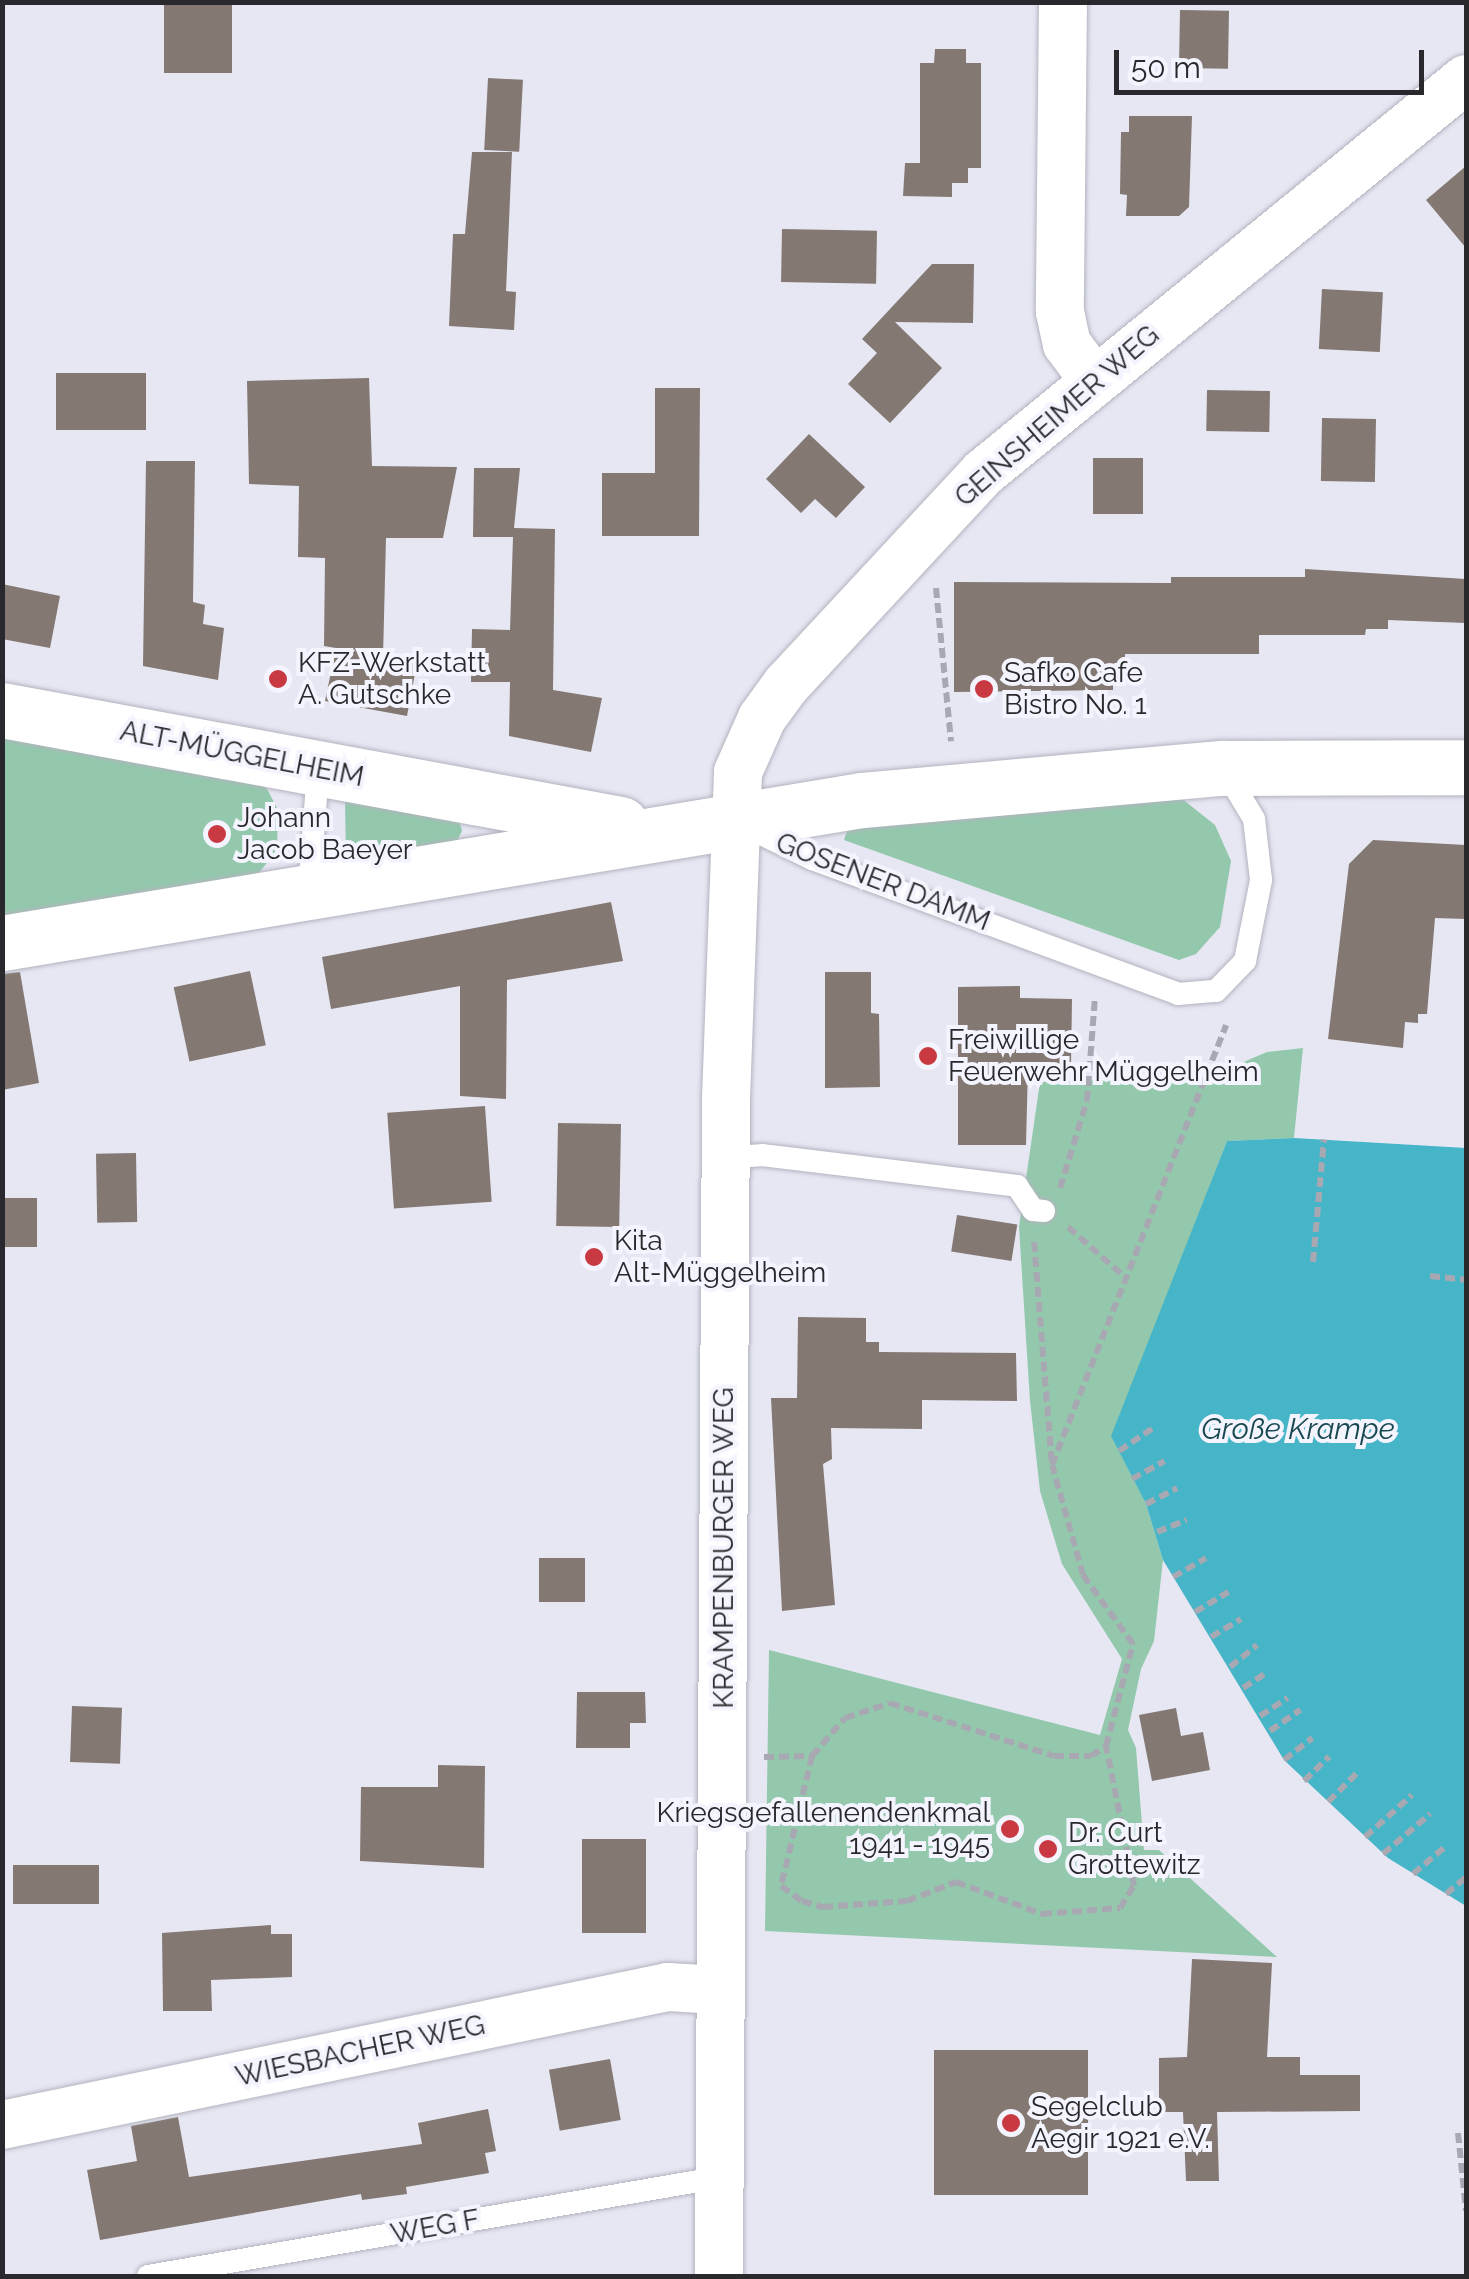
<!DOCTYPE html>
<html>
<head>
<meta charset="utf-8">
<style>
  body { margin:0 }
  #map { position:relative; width:1469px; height:2279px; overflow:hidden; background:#e6e7f3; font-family:Raleway,sans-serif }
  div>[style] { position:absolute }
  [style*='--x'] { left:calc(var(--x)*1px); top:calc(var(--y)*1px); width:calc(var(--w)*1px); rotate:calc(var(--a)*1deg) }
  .green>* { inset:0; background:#93c8ac }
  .water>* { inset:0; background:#47b5c8 }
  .building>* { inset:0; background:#837872; transform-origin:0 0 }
  .path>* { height:6px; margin-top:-3px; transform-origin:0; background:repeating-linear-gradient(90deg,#a7a8b1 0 10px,transparent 0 15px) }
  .roads { filter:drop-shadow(0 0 2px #b2b3be) drop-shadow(0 0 2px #b2b3be) }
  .service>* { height:22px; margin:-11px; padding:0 11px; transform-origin:11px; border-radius:11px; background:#fff }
  .minor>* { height:48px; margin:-24px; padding:0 24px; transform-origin:24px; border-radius:24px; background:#fff }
  .secondary>* { height:55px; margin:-27.5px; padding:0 27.5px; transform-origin:27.5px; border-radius:27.5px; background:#fff }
  .dots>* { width:28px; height:28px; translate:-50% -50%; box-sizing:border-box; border:5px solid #f4f4fe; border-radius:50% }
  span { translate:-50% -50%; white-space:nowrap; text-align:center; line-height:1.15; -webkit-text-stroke:8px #f4f4fe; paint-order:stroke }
  .street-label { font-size:28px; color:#29292d }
  .poi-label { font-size:28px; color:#29292d }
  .left { translate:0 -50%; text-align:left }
  .right { translate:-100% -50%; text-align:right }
  .water-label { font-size:30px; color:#184850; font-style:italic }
  .frame { position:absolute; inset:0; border:5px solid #29292d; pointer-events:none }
  .scale { position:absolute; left:1114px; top:50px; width:310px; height:45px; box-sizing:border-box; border:5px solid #29292d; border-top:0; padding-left:12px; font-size:30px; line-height:35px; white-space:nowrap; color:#29292d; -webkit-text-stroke:8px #f4f4fe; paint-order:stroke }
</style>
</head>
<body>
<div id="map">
  <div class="green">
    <i style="clip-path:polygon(3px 718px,265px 785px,278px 810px,277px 850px,258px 874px,3px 927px)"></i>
    <i style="clip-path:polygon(1181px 798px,1215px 825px,1231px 861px,1220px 927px,1196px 954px,1179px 960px,844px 840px,850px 822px)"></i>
    <i style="clip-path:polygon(345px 799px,459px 820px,462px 831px,457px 841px,346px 859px)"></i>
    <i style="clip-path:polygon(1303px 1048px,1294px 1138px,1227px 1141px,1154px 1330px,1119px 1451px,1146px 1504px,1163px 1560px,1154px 1641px,1141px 1669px,1128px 1730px,1136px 1748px,1144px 1850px,1159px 1850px,1277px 1957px,765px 1931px,769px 1650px,1100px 1735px,1122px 1659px,1062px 1564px,1040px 1491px,1030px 1401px,1019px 1227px,1040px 1082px,1208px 1077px,1267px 1052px)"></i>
  </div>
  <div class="water">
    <i style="clip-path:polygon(1294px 1138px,1466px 1148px,1466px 1906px,1388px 1858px,1284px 1760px,1163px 1560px,1146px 1504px,1111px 1436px,1227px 1141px)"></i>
  </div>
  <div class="building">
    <i style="left:164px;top:2px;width:68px;height:71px"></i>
    <i style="left:1180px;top:10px;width:49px;height:58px;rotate:1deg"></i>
    <i style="clip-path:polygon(935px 49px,966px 49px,966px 63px,981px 63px,981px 168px,968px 168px,968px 183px,952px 183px,952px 197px,903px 196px,905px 163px,920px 163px,920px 63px,934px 63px)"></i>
    <i style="left:488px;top:78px;width:35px;height:72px;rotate:3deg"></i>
    <i style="clip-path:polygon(1129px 116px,1192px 116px,1189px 207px,1179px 216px,1126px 216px,1127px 195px,1120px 194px,1121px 132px,1129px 132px)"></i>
    <i style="clip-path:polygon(472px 152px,512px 152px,506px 291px,516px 292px,514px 330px,449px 326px,453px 234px,465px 234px)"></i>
    <i style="clip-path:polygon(1466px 166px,1466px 248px,1426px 200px)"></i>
    <i style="left:782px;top:229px;width:95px;height:53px;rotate:1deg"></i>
    <i style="clip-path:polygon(932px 264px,974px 264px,973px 323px,895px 322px,942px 368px,890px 423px,848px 384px,877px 353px,862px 339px)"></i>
    <i style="left:1322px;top:289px;width:61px;height:60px;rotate:3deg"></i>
    <i style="left:56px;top:373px;width:90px;height:57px"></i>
    <i style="clip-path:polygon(369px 378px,372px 466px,457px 467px,443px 538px,386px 538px,383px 657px,417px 663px,407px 716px,325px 701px,336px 648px,324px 646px,325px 558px,298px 557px,299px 486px,249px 484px,247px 381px)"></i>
    <i style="clip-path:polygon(655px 388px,700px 388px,699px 536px,602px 536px,602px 473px,655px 473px)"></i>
    <i style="left:1207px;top:390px;width:63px;height:41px;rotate:1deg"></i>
    <i style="left:1322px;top:418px;width:54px;height:63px;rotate:1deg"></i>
    <i style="clip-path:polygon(809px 434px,865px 487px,836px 518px,815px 499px,801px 513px,766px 479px)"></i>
    <i style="left:1093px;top:458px;width:50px;height:56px"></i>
    <i style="clip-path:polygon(146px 461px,195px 461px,193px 602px,205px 605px,203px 624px,224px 628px,218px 680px,143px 666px)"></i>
    <i style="clip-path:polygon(474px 468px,520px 468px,514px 528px,555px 529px,553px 690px,602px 698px,591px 752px,509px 736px,510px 682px,471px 682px,472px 629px,510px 630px,513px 537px,473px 537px)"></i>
    <i style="clip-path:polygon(1305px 569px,1466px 579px,1466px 623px,1388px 620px,1388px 629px,1366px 629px,1365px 635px,1259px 635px,1259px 654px,1125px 654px,1124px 683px,1113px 684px,1113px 690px,954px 692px,954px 582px,1171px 583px,1171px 577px,1305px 577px)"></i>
    <i style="clip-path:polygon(2px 584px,60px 596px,50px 648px,2px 639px)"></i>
    <i style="clip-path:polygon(1373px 840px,1466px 845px,1466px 919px,1435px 918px,1427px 1014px,1418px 1014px,1418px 1023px,1405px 1022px,1403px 1048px,1328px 1039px,1349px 864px)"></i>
    <i style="clip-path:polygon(611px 902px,623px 961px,507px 980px,506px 1099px,460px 1096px,460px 986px,331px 1009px,322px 957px)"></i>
    <i style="left:250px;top:971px;width:76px;height:78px;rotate:78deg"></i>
    <i style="clip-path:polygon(20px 972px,39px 1083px,2px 1090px,2px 974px)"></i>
    <i style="clip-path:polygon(825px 972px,871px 972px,871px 1013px,879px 1014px,880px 1087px,825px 1088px)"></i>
    <i style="clip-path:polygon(1020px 986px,1020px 998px,1072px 999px,1071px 1066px,1028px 1066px,1026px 1145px,958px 1145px,958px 987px)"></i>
    <i style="left:485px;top:1106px;width:96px;height:98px;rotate:86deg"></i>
    <i style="left:558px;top:1123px;width:63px;height:103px;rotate:1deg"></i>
    <i style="left:136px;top:1153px;width:69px;height:40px;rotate:89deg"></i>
    <i style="left:2px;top:1198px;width:35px;height:49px"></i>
    <i style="left:957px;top:1215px;width:61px;height:37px;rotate:9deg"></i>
    <i style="clip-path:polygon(798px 1317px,866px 1318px,866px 1342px,879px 1342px,879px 1352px,1016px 1353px,1017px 1401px,922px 1400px,922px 1429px,831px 1428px,832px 1459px,823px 1464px,835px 1605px,782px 1611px,771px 1398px,797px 1398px)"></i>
    <i style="left:539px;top:1558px;width:46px;height:44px"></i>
    <i style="clip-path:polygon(577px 1692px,645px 1692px,646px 1723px,630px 1723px,630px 1748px,576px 1748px)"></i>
    <i style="left:72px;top:1706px;width:50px;height:56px;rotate:2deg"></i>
    <i style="clip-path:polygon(1176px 1708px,1181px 1736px,1203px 1732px,1210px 1770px,1152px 1781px,1139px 1715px)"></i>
    <i style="clip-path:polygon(438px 1765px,485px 1766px,484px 1868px,360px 1861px,361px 1787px,438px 1787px)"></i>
    <i style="left:582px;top:1839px;width:64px;height:94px"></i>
    <i style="left:13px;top:1865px;width:86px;height:39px"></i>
    <i style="clip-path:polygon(271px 1925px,271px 1934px,292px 1934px,292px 1977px,211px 1980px,212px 2011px,163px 2011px,162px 1933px)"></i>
    <i style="clip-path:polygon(1192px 1959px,1272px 1963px,1267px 2057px,1300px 2057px,1300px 2075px,1360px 2075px,1360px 2111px,1217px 2112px,1219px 2181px,1186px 2181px,1183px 2112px,1159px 2112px,1159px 2058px,1187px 2057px)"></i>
    <i style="left:934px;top:2050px;width:154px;height:145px"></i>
    <i style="left:610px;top:2059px;width:62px;height:62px;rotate:80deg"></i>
    <i style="clip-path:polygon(488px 2109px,496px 2151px,485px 2153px,489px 2173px,406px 2187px,407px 2194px,362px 2200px,361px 2194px,100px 2240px,87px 2170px,137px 2161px,131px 2126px,178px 2117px,189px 2177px,422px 2144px,418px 2123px)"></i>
  </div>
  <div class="path">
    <i style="--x:936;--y:588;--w:154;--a:84.4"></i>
    <i style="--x:1060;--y:1188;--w:91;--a:-72.8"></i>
    <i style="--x:1087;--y:1101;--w:105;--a:-85.6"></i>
    <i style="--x:1068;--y:1227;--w:79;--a:41.4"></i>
    <i style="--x:1034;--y:1242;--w:223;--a:85.4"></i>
    <i style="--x:1313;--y:1262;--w:123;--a:-84.9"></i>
    <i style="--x:1430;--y:1276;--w:36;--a:6"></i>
    <i style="--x:1119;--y:1451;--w:40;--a:-34"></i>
    <i style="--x:1132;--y:1479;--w:37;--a:-29"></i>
    <i style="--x:1146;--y:1504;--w:35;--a:-27"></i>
    <i style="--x:1157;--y:1532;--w:32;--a:-22"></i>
    <i style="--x:1173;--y:1577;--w:38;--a:-30"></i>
    <i style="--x:1195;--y:1612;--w:39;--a:-31"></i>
    <i style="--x:1211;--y:1637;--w:35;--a:-31"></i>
    <i style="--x:1230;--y:1667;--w:35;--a:-39"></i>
    <i style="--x:1243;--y:1688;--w:30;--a:-33"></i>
    <i style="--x:1260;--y:1716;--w:33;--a:-33"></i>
    <i style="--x:1270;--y:1731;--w:37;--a:-35"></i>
    <i style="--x:812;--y:1756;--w:134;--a:103.4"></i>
    <i style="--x:781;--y:1886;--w:26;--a:36"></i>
    <i style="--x:802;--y:1901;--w:22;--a:16"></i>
    <i style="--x:823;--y:1907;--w:84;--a:-4.1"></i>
    <i style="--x:907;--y:1901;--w:53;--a:-21.2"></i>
    <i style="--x:956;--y:1882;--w:92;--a:20.4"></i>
    <i style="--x:1042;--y:1914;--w:78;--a:-4.4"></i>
    <i style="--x:1120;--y:1908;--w:26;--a:-58"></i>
    <i style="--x:1134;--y:1886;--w:143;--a:-101.3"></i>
    <i style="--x:764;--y:1757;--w:48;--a:-1.2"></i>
    <i style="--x:812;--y:1756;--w:50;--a:-49"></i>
    <i style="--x:845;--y:1718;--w:47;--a:-18.4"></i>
    <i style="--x:890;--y:1703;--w:172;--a:17.9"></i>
    <i style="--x:1054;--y:1756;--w:37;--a:0"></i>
    <i style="--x:1091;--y:1756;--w:18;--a:-34"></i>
    <i style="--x:1106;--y:1746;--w:106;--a:-75.2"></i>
    <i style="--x:1133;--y:1644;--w:85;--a:-125.9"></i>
    <i style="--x:1083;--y:1575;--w:114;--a:-105.7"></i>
    <i style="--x:1052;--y:1465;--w:473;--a:-68.4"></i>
    <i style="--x:1284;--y:1760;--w:36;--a:-38"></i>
    <i style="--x:1304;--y:1781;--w:35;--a:-44"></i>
    <i style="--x:1328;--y:1802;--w:45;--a:-45"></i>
    <i style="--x:1365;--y:1837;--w:63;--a:-41.8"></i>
    <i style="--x:1383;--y:1854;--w:62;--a:-40.4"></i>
    <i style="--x:1413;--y:1874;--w:43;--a:-40.3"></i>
    <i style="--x:1446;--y:1894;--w:26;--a:-40"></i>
    <i style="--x:1458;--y:2133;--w:78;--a:84.1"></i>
  </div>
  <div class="roads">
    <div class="service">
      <i style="--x:753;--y:830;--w:66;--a:26.2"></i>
      <i style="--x:812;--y:859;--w:390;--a:20.2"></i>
      <i style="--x:1178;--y:994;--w:38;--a:-5"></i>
      <i style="--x:1216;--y:991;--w:42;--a:-46"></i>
      <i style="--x:1245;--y:961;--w:83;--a:-78.8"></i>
      <i style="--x:1261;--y:880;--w:61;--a:-96.5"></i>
      <i style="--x:1254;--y:819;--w:58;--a:-121"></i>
      <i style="--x:309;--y:890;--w:120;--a:-85.7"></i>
      <i style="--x:729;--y:1157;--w:33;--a:-3"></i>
      <i style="--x:762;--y:1155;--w:257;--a:6.9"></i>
      <i style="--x:1017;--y:1186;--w:29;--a:56"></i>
      <i style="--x:1033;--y:1210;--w:11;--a:5"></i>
      <i style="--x:148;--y:2276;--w:582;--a:-9.79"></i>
    </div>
    <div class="minor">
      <i style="--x:1063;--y:2;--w:310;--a:90.6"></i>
      <i style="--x:1060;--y:312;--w:33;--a:78"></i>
      <i style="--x:1067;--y:344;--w:44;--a:53.4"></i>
      <i style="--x:2;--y:2125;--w:680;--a:-11.71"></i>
      <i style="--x:668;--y:1987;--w:51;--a:3.4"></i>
      <i style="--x:719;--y:2276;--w:1177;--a:-89.66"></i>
      <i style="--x:726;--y:1099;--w:327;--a:-87.9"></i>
      <i style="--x:738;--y:772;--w:59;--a:-66"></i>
      <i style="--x:762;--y:718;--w:41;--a:-54"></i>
      <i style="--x:786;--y:685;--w:289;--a:-47.1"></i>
      <i style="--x:983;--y:473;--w:623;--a:-39.21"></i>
    </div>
    <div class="secondary">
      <i style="--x:2;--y:710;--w:629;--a:10.44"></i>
      <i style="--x:2;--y:943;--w:872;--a:-9.44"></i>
      <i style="--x:862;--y:800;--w:363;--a:-5.1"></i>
      <i style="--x:1224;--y:768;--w:242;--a:-0.2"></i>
    </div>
  </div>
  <div class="dots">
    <i style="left:278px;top:679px;background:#c93941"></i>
    <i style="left:984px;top:689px;background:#c93941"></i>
    <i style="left:217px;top:834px;background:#c93941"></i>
    <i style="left:928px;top:1056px;background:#c93941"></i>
    <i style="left:594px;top:1257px;background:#c93941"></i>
    <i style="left:1010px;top:1829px;background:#c93941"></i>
    <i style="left:1048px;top:1849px;background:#c93941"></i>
    <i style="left:1011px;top:2123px;background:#c93941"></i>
  </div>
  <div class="street-label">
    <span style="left:1057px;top:416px;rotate:-41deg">GEINSHEIMER WEG</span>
    <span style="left:242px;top:754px;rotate:11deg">ALT-MÜGGELHEIM</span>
    <span style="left:883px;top:882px;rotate:21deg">GOSENER DAMM</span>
    <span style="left:724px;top:1548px;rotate:-90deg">KRAMPENBURGER WEG</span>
    <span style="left:360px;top:2051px;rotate:-12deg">WIESBACHER WEG</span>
    <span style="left:435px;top:2227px;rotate:-10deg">WEG F</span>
  </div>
  <div class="poi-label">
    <span class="left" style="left:298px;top:679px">KFZ-Werkstatt<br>A. Gutschke</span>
    <span class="left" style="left:1004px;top:689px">Safko Cafe<br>Bistro No. 1</span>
    <span class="left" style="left:237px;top:834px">Johann<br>Jacob Baeyer</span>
    <span class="left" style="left:948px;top:1056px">Freiwillige<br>Feuerwehr Müggelheim</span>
    <span class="left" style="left:614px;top:1257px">Kita<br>Alt-Müggelheim</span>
    <span class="right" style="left:990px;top:1829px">Kriegsgefallenendenkmal<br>1941 - 1945</span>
    <span class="left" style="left:1068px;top:1849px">Dr. Curt<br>Grottewitz</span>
    <span class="left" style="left:1031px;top:2123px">Segelclub<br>Aegir 1921 e.V.</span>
  </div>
  <div class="water-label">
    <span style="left:1298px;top:1429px">Große Krampe</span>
  </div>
  <div class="frame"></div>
  <div class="scale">50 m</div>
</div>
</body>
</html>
